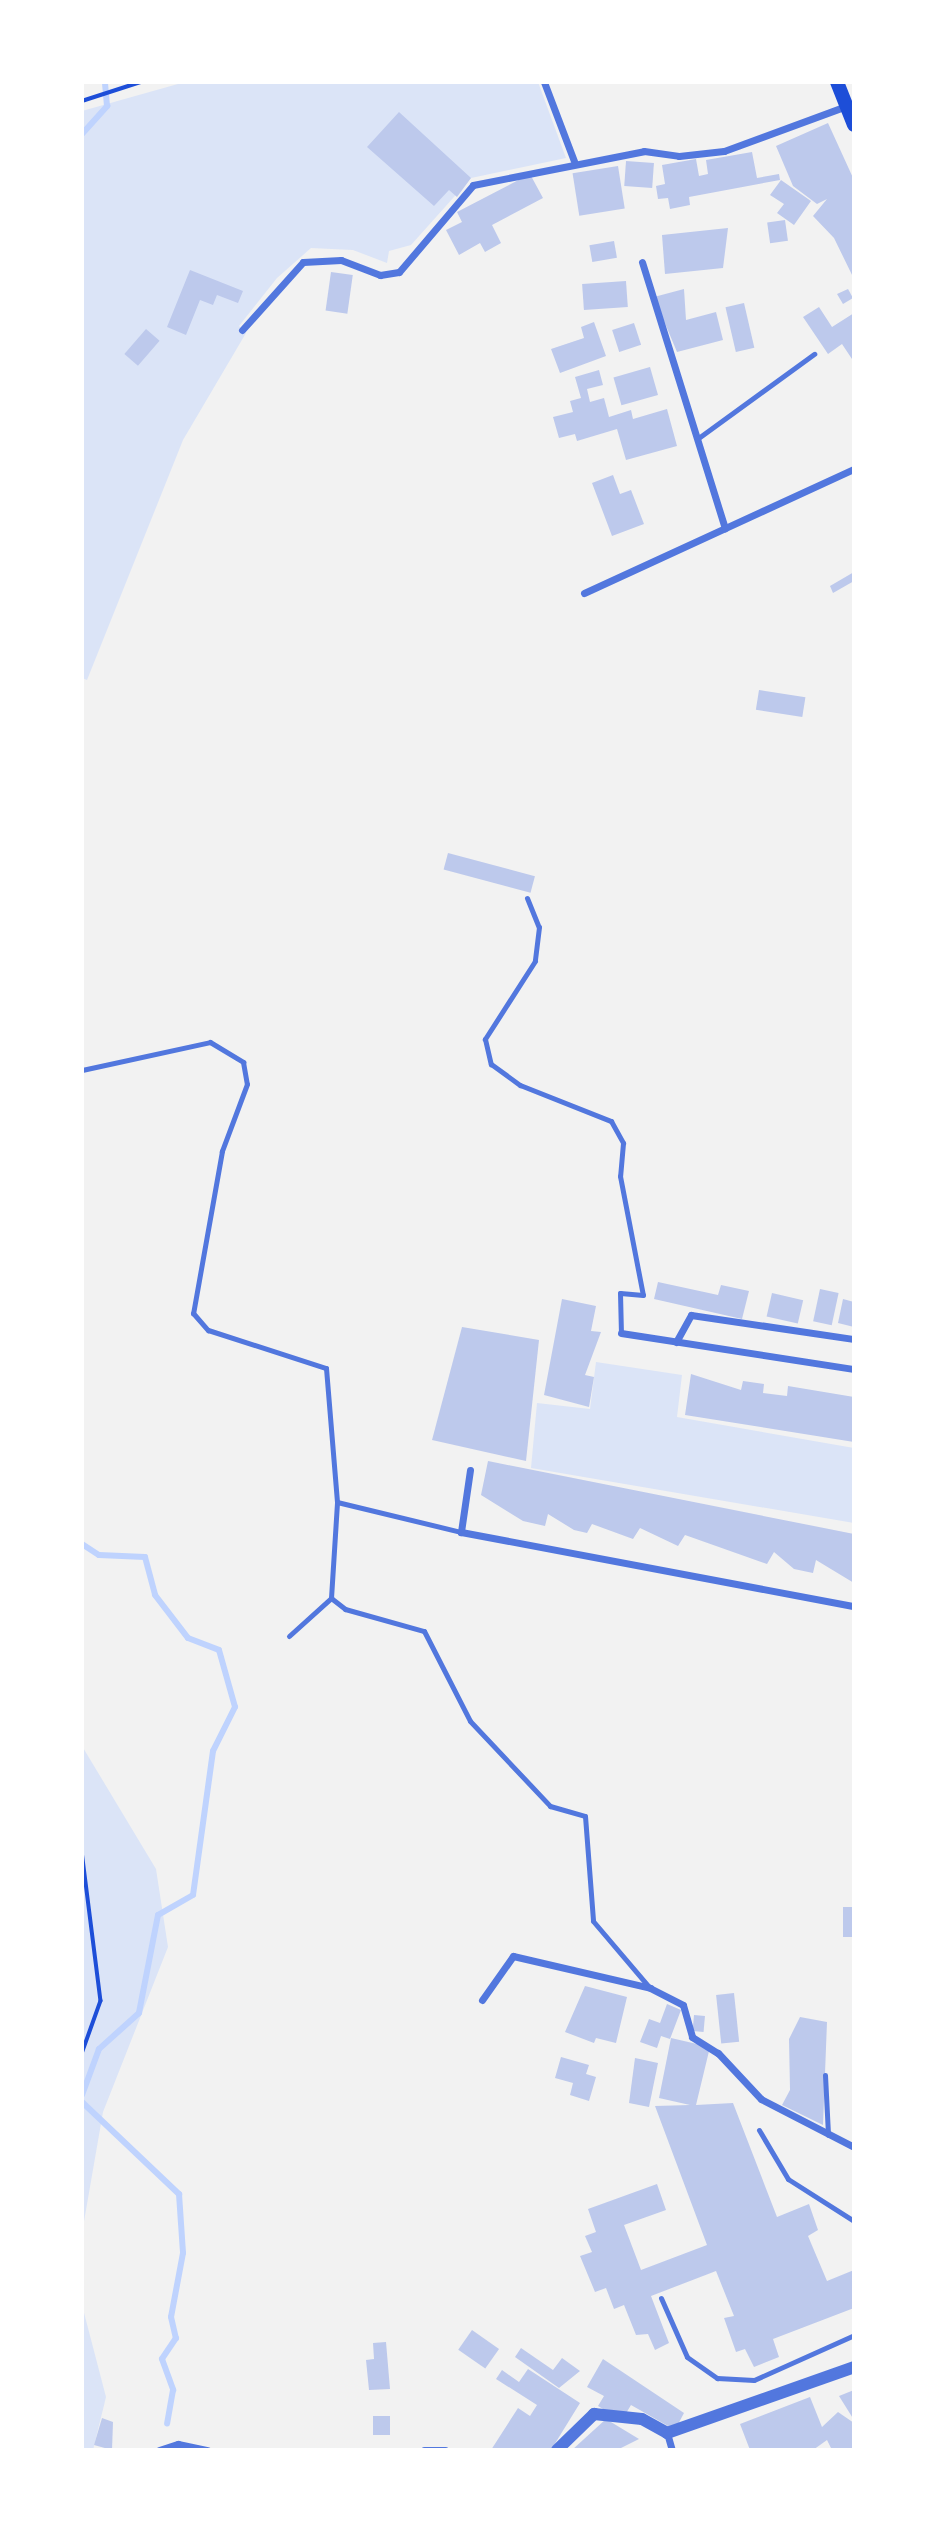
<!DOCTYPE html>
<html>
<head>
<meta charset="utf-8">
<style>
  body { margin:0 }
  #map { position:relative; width:936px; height:2532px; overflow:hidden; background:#f2f2f2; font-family:Raleway,sans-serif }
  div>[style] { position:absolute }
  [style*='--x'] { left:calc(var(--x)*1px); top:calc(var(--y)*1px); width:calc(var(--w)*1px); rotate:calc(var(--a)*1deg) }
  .green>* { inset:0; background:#dbe4f7 }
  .stream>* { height:6px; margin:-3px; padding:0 3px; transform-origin:3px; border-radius:3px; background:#bfd3fe }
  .building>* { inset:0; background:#bdc9ec; transform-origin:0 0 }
  .path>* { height:3.5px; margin:-1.75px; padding:0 1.75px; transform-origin:1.75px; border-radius:1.75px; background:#1d4ed8 }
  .service>* { height:5px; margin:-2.5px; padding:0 2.5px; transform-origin:2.5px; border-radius:2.5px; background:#5277de }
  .minor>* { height:7px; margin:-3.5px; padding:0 3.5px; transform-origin:3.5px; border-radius:3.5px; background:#5277de }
  .tertiary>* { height:12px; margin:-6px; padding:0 6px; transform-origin:6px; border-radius:6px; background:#5277de }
  .secondary>* { height:14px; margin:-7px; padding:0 7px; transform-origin:7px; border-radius:7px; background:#1d4ed8 }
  span { translate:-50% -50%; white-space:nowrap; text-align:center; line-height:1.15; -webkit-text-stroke:5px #fff; paint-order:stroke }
  .frame { position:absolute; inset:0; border:84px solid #fff; pointer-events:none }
</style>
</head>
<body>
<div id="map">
  <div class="green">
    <i style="clip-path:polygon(185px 82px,538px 82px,566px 158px,471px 178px,411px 245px,389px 251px,387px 263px,353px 250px,311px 248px,277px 278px,239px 326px,246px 333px,183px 440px,87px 680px,82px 678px,82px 111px)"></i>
    <i style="clip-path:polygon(596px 1362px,682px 1375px,677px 1417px,854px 1448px,854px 1523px,531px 1468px,537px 1403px,590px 1409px)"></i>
    <i style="clip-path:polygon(82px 1746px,156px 1869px,168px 1947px,103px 2112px,82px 2233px)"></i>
    <i style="clip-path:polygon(82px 2305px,106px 2397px,93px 2450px,82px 2450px)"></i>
  </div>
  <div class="stream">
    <i style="--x:82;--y:134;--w:38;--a:-48"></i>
    <i style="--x:107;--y:106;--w:24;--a:-95"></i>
    <i style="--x:82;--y:1544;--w:20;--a:33"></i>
    <i style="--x:99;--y:1555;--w:46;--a:2.5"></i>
    <i style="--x:145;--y:1557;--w:39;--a:75"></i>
    <i style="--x:155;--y:1595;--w:54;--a:52.5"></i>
    <i style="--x:188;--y:1638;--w:33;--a:21"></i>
    <i style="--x:219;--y:1650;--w:59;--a:74.3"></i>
    <i style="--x:235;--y:1707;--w:49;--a:116.6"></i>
    <i style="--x:213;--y:1751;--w:145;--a:97.9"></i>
    <i style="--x:193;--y:1895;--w:40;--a:150.3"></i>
    <i style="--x:158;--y:1915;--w:100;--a:101"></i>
    <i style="--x:139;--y:2013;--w:54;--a:138"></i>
    <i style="--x:99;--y:2049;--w:49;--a:110.3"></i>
    <i style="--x:82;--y:2102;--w:134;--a:43.5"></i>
    <i style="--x:179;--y:2194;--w:59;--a:86.1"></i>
    <i style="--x:183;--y:2253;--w:65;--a:100.6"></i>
    <i style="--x:171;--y:2317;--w:22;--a:77"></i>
    <i style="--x:176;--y:2338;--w:25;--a:124"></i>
    <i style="--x:162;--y:2359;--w:33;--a:70"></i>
    <i style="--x:173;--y:2390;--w:34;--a:100"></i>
  </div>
  <div class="building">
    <i style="clip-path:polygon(399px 112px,471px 178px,457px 197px,449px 190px,434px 206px,367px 147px)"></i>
    <i style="clip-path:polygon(828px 123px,854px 180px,854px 279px,834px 238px,813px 216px,827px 199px,817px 204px,793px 186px,776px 146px)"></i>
    <i style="clip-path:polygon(752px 152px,757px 178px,779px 174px,780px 180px,689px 197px,690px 205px,670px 209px,668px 198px,658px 199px,656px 186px,665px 184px,662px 165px,696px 159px,699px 176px,708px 174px,706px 160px)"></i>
    <i style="left:626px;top:161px;width:28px;height:25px;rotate:4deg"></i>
    <i style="left:618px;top:166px;width:43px;height:46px;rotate:81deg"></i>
    <i style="clip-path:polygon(530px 174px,543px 198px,492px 225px,501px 243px,485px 252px,480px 243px,459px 255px,446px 230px,462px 222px,457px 212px)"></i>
    <i style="clip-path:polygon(781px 180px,811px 201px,794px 225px,777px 213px,784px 204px,770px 195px)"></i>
    <i style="left:785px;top:220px;width:21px;height:18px;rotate:82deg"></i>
    <i style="clip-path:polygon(728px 228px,723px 268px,665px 274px,662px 235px)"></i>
    <i style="left:614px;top:241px;width:17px;height:25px;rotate:80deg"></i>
    <i style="clip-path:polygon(190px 270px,243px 291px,238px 303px,217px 295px,213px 305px,200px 300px,186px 335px,167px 327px)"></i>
    <i style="left:331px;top:272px;width:22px;height:39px;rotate:8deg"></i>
    <i style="left:626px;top:281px;width:26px;height:44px;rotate:86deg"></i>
    <i style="clip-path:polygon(684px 289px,686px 320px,716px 312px,723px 340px,677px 352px,654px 297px)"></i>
    <i style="clip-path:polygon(848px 289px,853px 298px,843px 304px,837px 294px)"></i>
    <i style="left:744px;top:303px;width:46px;height:19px;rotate:77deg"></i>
    <i style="clip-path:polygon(819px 307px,832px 327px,854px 313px,854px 362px,842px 344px,828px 354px,803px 317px)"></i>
    <i style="clip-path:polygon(594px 322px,606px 356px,560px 373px,551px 349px,584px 338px,581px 327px)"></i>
    <i style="left:634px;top:323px;width:23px;height:23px;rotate:72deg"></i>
    <i style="left:146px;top:329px;width:18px;height:33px;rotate:41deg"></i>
    <i style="left:650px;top:367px;width:29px;height:38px;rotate:74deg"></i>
    <i style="clip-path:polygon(599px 370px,603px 385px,587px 389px,590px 402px,604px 398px,609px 417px,631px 410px,633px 419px,667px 409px,677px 446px,626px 460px,617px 429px,577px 441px,575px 434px,559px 438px,553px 417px,573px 412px,570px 401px,581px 398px,575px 377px)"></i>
    <i style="clip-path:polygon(613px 475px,620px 494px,631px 490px,644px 524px,612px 536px,592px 483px)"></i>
    <i style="clip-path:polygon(854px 572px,854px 581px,833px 593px,830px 586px)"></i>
    <i style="left:759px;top:690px;width:47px;height:20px;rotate:9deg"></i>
    <i style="left:448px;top:853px;width:90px;height:17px;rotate:15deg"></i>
    <i style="clip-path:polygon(658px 1282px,718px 1295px,721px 1285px,749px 1291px,742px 1319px,654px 1299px)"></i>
    <i style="left:820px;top:1289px;width:19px;height:33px;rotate:12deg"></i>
    <i style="left:772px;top:1293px;width:32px;height:24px;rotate:13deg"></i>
    <i style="clip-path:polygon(562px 1299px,596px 1306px,591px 1331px,601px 1332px,585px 1375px,594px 1377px,589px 1407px,544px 1395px)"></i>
    <i style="clip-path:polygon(843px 1299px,854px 1302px,854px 1327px,838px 1323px)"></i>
    <i style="clip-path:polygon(462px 1327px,539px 1340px,526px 1461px,432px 1440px)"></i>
    <i style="clip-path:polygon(691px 1374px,741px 1390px,743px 1381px,764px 1384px,763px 1393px,787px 1396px,788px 1386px,854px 1397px,854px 1442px,685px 1415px)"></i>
    <i style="clip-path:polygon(488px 1461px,854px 1534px,854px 1583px,816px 1560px,813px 1573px,794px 1569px,774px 1552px,767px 1564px,685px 1535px,678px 1546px,640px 1528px,633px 1539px,592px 1524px,587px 1533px,574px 1530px,548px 1514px,545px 1526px,523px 1521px,481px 1495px)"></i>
    <i style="left:854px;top:1907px;width:30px;height:11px;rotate:90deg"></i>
    <i style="clip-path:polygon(585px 1986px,627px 1997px,616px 2043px,596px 2038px,594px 2043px,565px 2032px)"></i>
    <i style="left:734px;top:1993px;width:49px;height:18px;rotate:84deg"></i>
    <i style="clip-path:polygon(667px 2004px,681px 2010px,670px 2039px,661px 2036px,657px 2048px,640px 2042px,649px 2019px,660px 2023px)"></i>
    <i style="left:694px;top:2015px;width:11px;height:16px;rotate:5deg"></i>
    <i style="clip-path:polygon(800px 2017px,827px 2022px,823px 2125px,782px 2105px,790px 2090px,789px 2039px)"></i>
    <i style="clip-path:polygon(671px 2038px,710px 2047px,696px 2105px,733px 2103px,777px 2217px,809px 2204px,818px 2230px,808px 2236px,827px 2281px,854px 2270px,854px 2308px,773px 2339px,779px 2357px,754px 2367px,745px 2349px,736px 2352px,724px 2318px,734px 2316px,716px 2271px,651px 2296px,669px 2343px,655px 2350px,648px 2334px,636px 2335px,624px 2305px,614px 2309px,606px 2288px,595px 2292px,580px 2256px,592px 2252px,585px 2236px,596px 2232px,588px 2209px,657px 2184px,666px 2210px,624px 2225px,641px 2270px,707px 2245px,655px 2106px,690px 2105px,659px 2098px)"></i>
    <i style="clip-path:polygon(561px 2057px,589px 2065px,586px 2074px,596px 2077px,589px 2101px,570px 2095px,573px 2083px,555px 2078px)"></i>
    <i style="clip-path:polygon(635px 2058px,658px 2063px,649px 2107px,629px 2103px)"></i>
    <i style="left:472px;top:2330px;width:33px;height:24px;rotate:35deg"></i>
    <i style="clip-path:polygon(386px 2342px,390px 2389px,369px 2390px,366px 2360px,374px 2359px,373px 2343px)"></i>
    <i style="clip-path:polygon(521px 2348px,553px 2370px,562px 2358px,580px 2371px,559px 2388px,515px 2357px)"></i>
    <i style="clip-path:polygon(603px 2359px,684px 2413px,675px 2430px,631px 2405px,622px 2420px,598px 2406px,604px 2396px,587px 2387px)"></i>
    <i style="clip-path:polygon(528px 2369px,580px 2403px,551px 2450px,491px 2450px,518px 2408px,530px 2416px,537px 2405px,496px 2379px,502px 2370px,519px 2382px)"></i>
    <i style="clip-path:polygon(854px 2390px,854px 2420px,839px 2396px)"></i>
    <i style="clip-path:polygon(810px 2397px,822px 2427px,838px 2412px,854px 2423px,854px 2450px,832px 2450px,827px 2440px,813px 2450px,750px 2450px,740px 2424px)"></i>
    <i style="left:373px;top:2416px;width:17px;height:19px"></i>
    <i style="clip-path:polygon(102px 2418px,113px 2422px,112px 2450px,94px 2445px)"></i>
    <i style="clip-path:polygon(606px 2419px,639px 2439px,617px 2450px,572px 2450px)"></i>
  </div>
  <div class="path">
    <i style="--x:82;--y:101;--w:62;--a:-17.9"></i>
    <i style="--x:82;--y:1851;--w:151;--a:82.8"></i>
    <i style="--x:101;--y:2001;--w:56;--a:109.7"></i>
  </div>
  <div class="service">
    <i style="--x:697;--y:439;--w:145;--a:-36"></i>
    <i style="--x:527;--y:898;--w:31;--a:68"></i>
    <i style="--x:539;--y:927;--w:34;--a:97"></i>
    <i style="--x:535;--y:961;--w:93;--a:122.7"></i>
    <i style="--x:485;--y:1039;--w:26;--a:77"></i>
    <i style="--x:491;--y:1064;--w:36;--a:36"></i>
    <i style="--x:520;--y:1085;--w:98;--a:21.6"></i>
    <i style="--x:611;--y:1121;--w:25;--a:61"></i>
    <i style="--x:623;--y:1143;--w:33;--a:95"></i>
    <i style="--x:620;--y:1176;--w:121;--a:79.1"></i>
    <i style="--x:643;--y:1295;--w:23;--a:-175"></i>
    <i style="--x:620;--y:1293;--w:40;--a:88.6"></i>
    <i style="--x:82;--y:1070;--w:131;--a:-12.3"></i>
    <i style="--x:210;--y:1042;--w:39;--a:31"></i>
    <i style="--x:243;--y:1062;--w:22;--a:80"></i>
    <i style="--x:247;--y:1084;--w:72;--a:110.5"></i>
    <i style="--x:222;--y:1151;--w:165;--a:100.1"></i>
    <i style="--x:193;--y:1313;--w:23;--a:49"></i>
    <i style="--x:208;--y:1330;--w:124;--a:17.9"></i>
    <i style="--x:326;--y:1368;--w:134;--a:85.3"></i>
    <i style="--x:337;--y:1502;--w:128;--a:13.6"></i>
    <i style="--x:331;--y:1598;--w:18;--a:38"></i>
    <i style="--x:345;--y:1609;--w:82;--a:15.6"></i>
    <i style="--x:424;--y:1631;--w:101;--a:62.9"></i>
    <i style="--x:470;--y:1721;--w:117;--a:46.7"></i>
    <i style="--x:550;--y:1806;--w:36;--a:16"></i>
    <i style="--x:585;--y:1816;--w:105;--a:85.6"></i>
    <i style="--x:593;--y:1921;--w:88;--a:49.6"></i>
    <i style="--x:289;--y:1636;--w:57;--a:-42.1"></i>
    <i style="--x:331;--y:1598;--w:96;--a:-86.4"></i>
    <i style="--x:825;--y:2075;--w:60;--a:87.1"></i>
    <i style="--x:759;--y:2130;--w:57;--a:59.4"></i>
    <i style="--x:788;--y:2179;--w:78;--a:32.5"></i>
    <i style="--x:661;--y:2298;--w:64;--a:66.2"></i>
    <i style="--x:687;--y:2357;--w:37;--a:35"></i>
    <i style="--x:717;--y:2378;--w:37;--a:3"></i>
    <i style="--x:754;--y:2380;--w:110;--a:-24.2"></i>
  </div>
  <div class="minor">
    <i style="--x:544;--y:82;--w:85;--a:69.2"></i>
    <i style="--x:642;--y:262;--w:279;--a:72.7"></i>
    <i style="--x:242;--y:330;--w:91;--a:-48.1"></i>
    <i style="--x:303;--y:262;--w:38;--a:-3"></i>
    <i style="--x:341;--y:260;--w:42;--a:21"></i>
    <i style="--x:380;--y:275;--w:19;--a:-9"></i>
    <i style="--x:399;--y:272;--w:114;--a:-49.6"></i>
    <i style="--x:473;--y:185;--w:174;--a:-11.2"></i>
    <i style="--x:644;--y:151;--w:35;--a:8"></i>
    <i style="--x:679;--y:156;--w:45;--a:-6.3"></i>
    <i style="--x:724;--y:151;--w:130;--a:-20.2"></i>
    <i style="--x:584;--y:593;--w:297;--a:-24.7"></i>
    <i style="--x:621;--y:1333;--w:236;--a:8.8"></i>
    <i style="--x:676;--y:1342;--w:31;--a:-61"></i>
    <i style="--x:691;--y:1315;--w:165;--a:8.4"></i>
    <i style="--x:470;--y:1470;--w:63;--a:98.3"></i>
    <i style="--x:461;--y:1532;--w:400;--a:10.7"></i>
    <i style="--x:482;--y:2000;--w:54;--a:-54.8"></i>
    <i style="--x:513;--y:1956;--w:141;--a:13.1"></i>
    <i style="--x:650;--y:1988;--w:37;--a:27"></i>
    <i style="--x:683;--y:2005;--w:33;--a:74"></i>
    <i style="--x:692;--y:2037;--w:31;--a:32"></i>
    <i style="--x:718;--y:2053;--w:63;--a:46.9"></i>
    <i style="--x:761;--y:2099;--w:105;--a:27.3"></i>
    <i style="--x:667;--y:2433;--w:18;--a:74"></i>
    <i style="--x:159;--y:2450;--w:20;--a:-18"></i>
    <i style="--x:178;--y:2444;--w:30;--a:12"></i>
    <i style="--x:424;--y:2450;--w:21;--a:0"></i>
  </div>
  <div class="tertiary">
    <i style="--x:557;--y:2450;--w:52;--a:-44.2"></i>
    <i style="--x:594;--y:2414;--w:48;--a:5.9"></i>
    <i style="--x:642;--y:2419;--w:29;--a:29"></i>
    <i style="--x:667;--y:2433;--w:198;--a:-19.4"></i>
  </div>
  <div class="secondary">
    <i style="--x:837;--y:82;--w:46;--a:68.4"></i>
  </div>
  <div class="frame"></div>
</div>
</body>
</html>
